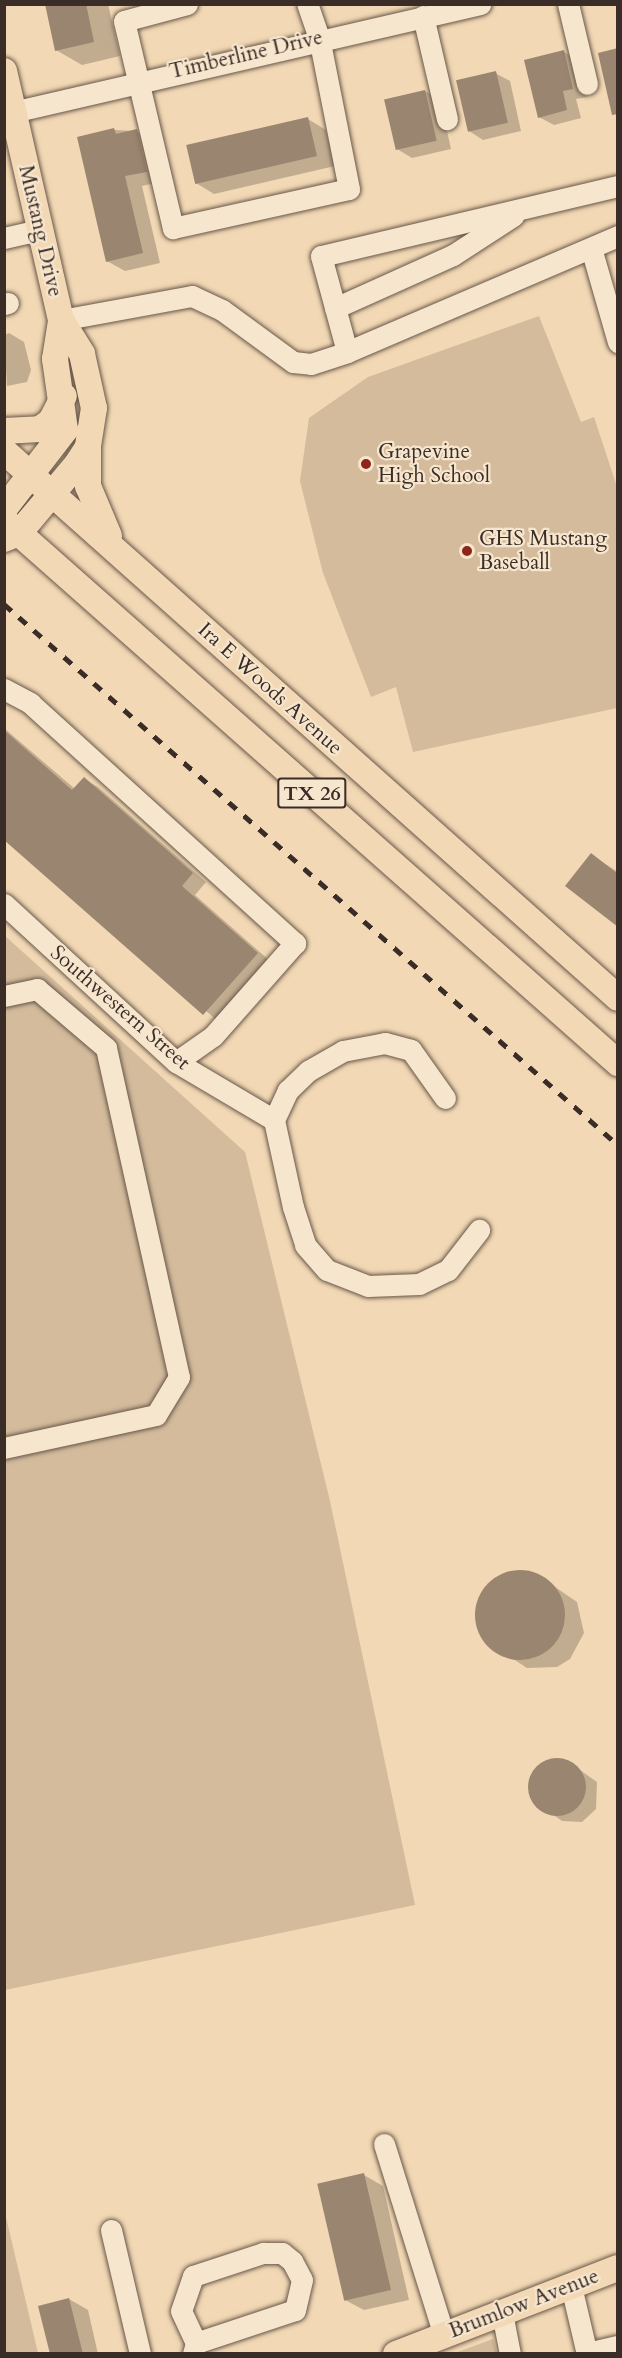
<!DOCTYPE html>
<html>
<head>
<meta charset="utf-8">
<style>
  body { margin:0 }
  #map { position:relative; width:622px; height:2358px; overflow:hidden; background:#f2d8b4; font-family:Cardo,serif }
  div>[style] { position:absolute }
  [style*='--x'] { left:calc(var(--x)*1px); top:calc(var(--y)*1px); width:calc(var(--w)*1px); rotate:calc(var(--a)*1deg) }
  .green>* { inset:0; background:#d3bb9c }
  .shadow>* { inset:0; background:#0003 }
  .building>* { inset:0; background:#9a8570; transform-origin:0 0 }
  .round { border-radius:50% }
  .roads { filter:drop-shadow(0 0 2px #68574a) drop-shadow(0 0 2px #68574a) }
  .minor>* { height:21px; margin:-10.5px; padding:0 10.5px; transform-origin:10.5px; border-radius:10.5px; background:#f7e6ce }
  .major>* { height:26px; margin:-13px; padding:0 13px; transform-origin:13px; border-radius:13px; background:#f2d8b4 }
  .rail>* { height:4.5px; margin-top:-2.25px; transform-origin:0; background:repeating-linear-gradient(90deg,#3a2c27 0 10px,transparent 0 20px) }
  .dots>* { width:16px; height:16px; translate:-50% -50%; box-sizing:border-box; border:3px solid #f7e6ce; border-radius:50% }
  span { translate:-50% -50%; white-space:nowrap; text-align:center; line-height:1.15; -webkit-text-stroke:4.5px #f7e6ce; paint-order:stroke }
  .shield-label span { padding:2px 4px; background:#f7e6ce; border:2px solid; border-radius:4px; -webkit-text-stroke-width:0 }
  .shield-label { font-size:20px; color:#3a2c27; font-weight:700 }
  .street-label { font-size:21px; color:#3a2c27 }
  .poi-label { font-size:21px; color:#3a2c27 }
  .left { translate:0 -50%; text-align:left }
  .frame { position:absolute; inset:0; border:6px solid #3a2c27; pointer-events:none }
</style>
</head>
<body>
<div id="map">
  <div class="green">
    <i style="clip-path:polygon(539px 316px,581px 422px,594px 417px,617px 487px,617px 708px,413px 752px,396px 687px,371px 697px,323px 573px,300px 481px,309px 418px,368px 377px)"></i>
    <i style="clip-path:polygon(73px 359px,83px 402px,80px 438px,68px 460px,61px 455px,77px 421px,66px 361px)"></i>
    <i style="clip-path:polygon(4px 935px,245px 1152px,330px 1501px,415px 1905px,5px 1990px)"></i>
    <i style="clip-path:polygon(4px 2213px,5px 2213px,38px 2353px,5px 2353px)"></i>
    <i style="clip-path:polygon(493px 2339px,497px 2353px,455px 2353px)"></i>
  </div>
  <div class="shadow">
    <i style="clip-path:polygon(46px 4px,108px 4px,120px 56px,82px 65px,56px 50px)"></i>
    <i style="clip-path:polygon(564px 52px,578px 60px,587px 97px,576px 99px,581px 118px,554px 125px,539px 117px)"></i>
    <i style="clip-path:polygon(495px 73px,510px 81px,521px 131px,483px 140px,469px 131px)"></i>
    <i style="clip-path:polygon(425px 91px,440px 99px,451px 149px,412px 158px,397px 149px)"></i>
    <i style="clip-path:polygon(308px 119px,326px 130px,335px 166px,214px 194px,196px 183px)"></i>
    <i style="clip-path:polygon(114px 130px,136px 131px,154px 141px,163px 181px,142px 186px,160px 263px,125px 271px,107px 261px)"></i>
    <i style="clip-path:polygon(9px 333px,24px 342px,31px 370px,27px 382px,7px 386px,4px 335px)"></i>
    <i style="clip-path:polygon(4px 728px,75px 789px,84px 779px,98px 787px,206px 882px,195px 895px,271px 962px,219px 1022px,4px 838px)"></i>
    <i style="clip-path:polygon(591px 855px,618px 872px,618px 924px)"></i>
    <i style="clip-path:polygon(533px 1572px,577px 1602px,584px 1633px,570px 1659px,557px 1667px,527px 1668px,483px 1639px,477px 1606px,493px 1580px,506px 1573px)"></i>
    <i style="clip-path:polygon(567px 1761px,597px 1782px,596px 1809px,582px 1822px,562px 1821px,533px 1800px,530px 1781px,540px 1765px)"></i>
    <i style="clip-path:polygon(364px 2175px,383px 2186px,409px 2300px,364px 2310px,345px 2300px)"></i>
    <i style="clip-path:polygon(69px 2299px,88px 2310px,98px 2354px,51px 2354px)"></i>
  </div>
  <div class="building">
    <i style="clip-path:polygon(45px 4px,86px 4px,94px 42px,55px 51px)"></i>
    <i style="clip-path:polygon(618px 48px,618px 114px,612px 115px,598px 53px)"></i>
    <i style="clip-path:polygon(564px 50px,573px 89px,563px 91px,567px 110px,538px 118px,524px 60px)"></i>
    <i style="left:496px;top:71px;width:53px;height:41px;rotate:77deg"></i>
    <i style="left:425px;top:90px;width:52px;height:42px;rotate:77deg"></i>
    <i style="left:308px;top:117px;width:40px;height:125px;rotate:77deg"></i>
    <i style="clip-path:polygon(114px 128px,116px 134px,137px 129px,147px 172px,125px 176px,143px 253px,106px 262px,77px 137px)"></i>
    <i style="clip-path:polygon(4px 730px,72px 790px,84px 777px,193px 873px,182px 886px,258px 953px,203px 1015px,4px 840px)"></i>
    <i style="clip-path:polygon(591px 853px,618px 874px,618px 927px,565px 886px)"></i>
    <i class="round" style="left:475px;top:1570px;width:90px;height:90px"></i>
    <i class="round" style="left:528px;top:1758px;width:58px;height:58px"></i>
    <i style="left:364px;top:2173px;width:120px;height:48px;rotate:77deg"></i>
    <i style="clip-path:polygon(69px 2298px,83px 2354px,50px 2354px,38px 2306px)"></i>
  </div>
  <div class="roads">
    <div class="minor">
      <i style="--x:187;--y:4;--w:65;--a:164.9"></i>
      <i style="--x:124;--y:21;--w:213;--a:76.7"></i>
      <i style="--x:173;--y:228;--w:180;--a:-12.5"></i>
      <i style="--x:349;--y:189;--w:154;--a:-101.2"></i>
      <i style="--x:319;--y:38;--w:36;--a:-109"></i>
      <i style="--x:568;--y:4;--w:82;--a:76.6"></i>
      <i style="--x:423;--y:16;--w:106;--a:76.9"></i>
      <i style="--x:4;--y:114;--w:489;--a:-13"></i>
      <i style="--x:618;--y:186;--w:305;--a:166.7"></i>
      <i style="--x:321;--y:256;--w:99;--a:74.8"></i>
      <i style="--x:347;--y:352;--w:295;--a:-23.2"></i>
      <i style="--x:4;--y:238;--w:37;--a:-13"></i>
      <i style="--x:591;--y:248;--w:98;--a:74"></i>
      <i style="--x:4;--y:304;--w:4;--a:-14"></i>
      <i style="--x:335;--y:308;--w:129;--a:-24.2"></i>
      <i style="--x:453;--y:255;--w:72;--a:-33"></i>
      <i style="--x:61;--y:320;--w:133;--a:-10.4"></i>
      <i style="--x:192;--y:296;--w:33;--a:25"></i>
      <i style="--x:222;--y:310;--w:88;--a:36.2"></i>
      <i style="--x:293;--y:362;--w:18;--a:6"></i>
      <i style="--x:311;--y:364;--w:38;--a:-18"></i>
      <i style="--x:4;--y:689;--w:30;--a:28"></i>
      <i style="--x:30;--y:703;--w:358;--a:42.2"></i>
      <i style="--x:295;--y:943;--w:124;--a:131.4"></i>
      <i style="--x:213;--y:1036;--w:45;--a:144.9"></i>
      <i style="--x:4;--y:904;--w:234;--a:42.6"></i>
      <i style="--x:176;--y:1062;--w:114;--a:30.6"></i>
      <i style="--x:4;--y:996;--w:34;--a:-12"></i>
      <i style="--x:37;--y:989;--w:91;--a:40.5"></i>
      <i style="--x:106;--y:1048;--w:337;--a:77.5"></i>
      <i style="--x:179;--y:1377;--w:44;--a:121.2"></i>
      <i style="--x:156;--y:1415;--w:156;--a:167.8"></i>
      <i style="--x:445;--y:1098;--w:59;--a:-125.3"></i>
      <i style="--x:411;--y:1050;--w:27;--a:-165"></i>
      <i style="--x:385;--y:1043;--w:43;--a:169.2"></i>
      <i style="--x:343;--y:1051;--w:40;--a:150.3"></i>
      <i style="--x:308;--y:1071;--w:28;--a:136"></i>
      <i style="--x:288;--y:1090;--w:33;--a:115"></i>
      <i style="--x:274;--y:1120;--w:89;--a:77.7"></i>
      <i style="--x:293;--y:1207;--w:40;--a:72"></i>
      <i style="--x:305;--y:1245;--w:33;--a:49"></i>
      <i style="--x:327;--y:1270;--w:44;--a:21.3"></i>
      <i style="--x:368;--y:1286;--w:51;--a:-2.2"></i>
      <i style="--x:419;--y:1284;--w:32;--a:-26"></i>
      <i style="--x:448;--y:1270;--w:51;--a:-52.2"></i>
      <i style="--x:384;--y:2144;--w:200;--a:72.6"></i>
      <i style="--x:111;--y:2230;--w:127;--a:76.8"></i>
      <i style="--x:571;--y:2286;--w:70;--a:76.8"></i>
      <i style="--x:502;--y:2313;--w:42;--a:79"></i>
      <i style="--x:587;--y:2353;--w:32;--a:-13"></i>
      <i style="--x:193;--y:2354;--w:11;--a:-75"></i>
      <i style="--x:196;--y:2343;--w:35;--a:-115"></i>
      <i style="--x:181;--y:2311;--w:37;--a:-71"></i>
      <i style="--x:193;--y:2276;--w:74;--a:-18.2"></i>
      <i style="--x:263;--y:2253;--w:19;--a:0"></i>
      <i style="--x:282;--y:2253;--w:13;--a:39"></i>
      <i style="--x:292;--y:2261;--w:21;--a:62"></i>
      <i style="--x:302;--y:2280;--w:31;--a:103"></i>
      <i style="--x:295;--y:2310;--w:104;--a:161.6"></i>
    </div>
    <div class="major">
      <i style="--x:4;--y:71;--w:255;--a:77.1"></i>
      <i style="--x:61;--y:320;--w:40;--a:58"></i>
      <i style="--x:82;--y:354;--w:55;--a:77.5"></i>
      <i style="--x:94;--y:408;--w:39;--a:99"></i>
      <i style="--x:88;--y:447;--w:20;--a:123"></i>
      <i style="--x:77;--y:464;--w:90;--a:130"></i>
      <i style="--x:19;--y:533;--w:16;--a:158"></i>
      <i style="--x:4;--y:431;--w:36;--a:-3"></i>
      <i style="--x:40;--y:429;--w:14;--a:-36"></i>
      <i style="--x:51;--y:421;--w:28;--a:-63"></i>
      <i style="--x:88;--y:447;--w:39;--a:90"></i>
      <i style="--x:88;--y:486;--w:54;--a:67.2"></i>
      <i style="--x:4;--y:451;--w:822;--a:41.7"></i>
      <i style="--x:4;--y:509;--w:100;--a:-52.3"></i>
      <i style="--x:65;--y:430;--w:72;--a:-98"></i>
      <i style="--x:55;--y:359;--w:39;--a:-81"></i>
      <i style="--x:4;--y:520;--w:820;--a:41.49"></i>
      <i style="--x:396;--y:2354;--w:238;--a:-21.2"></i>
    </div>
  </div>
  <div class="rail">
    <i style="--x:4;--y:604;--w:818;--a:41.38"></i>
  </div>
  <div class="dots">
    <i style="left:366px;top:464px;background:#8f2418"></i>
    <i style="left:467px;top:551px;background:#8f2418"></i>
  </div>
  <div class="shield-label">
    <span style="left:312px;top:793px">TX 26</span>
  </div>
  <div class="street-label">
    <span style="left:246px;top:55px;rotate:-13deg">Timberline Drive</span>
    <span style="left:40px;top:231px;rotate:77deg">Mustang Drive</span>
    <span style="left:270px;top:689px;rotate:42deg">Ira E Woods Avenue</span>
    <span style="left:120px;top:1008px;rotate:41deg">Southwestern Street</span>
    <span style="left:524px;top:2304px;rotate:-21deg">Brumlow Avenue</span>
  </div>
  <div class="poi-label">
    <span class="left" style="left:378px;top:464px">Grapevine<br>High School</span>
    <span class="left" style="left:479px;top:551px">GHS Mustang<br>Baseball</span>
  </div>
  <div class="frame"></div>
</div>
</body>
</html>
